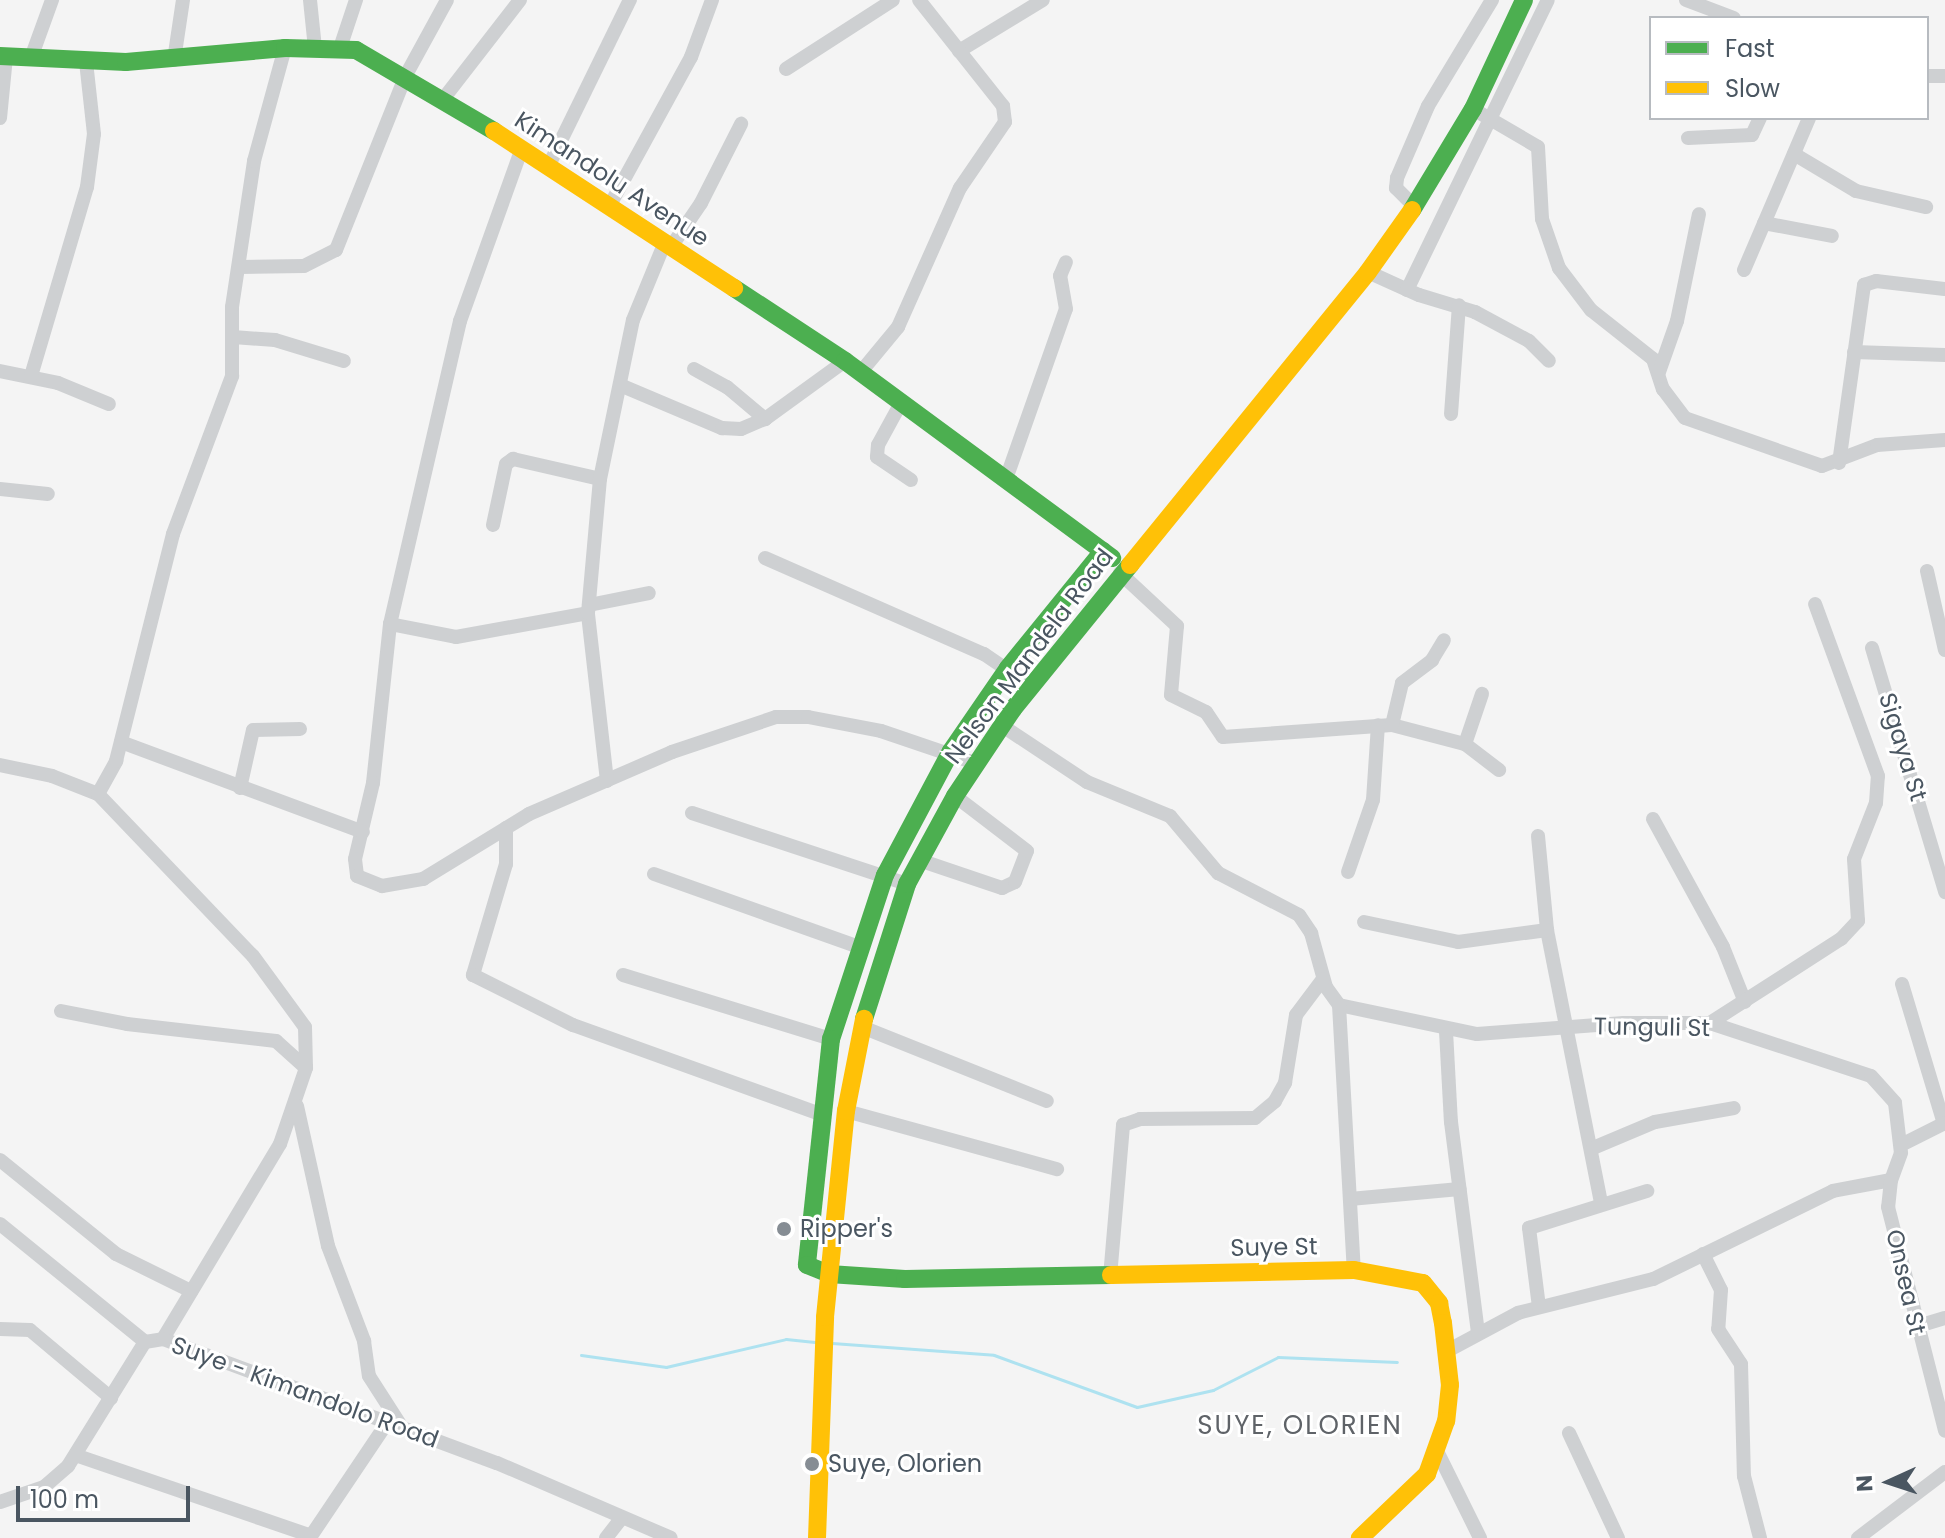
<!DOCTYPE html>
<html>
<head>
<meta charset="utf-8">
<style>
  body { margin:0 }
  #map { position:relative; width:1945px; height:1538px; overflow:hidden; background:#f4f4f4; font-family:Poppins,sans-serif }
  div>[style] { position:absolute }
  [style*='--x'] { left:calc(var(--x)*1px); top:calc(var(--y)*1px); width:calc(var(--w)*1px); rotate:calc(var(--a)*1deg) }
  .stream>* { height:3px; margin:-1.5px; padding:0 1.5px; transform-origin:1.5px; border-radius:1.5px; background:#aee2f0 }
  .street>* { height:14px; margin:-7px; padding:0 7px; transform-origin:7px; border-radius:7px; background:#ced0d2 }
  .fast>* { height:18px; margin:-9px; padding:0 9px; transform-origin:9px; border-radius:9px; background:#4caf50 }
  .slow>* { height:18px; margin:-9px; padding:0 9px; transform-origin:9px; border-radius:9px; background:#ffc107 }
  .dots>* { width:22px; height:22px; translate:-50% -50%; box-sizing:border-box; border:4px solid #fff; border-radius:50% }
  span { translate:-50% -50%; white-space:nowrap; text-align:center; line-height:1.15; -webkit-text-stroke:6px #fff; paint-order:stroke }
  .street-label { font-size:24px; color:#4a5661 }
  .poi-label { font-size:24px; color:#4a5661 }
  .left { translate:0 -50%; text-align:left }
  .neighbourhood-label { font-size:26px; color:#5f6368; letter-spacing:2px }
  .legend { position:absolute; left:1649px; top:16px; width:280px; height:104px; box-sizing:border-box; background:#fff; border:2px solid #b7bbc0; margin:0; padding:10px 14px; list-style:none; font-size:24px; color:#4a5661 }
  .legend li { display:flex; align-items:center; gap:16px; height:40px }
  .legend b { width:40px; border:2px solid #b7bbc0 }
  .north { position:absolute; left:1849px; top:1442px; width:80px; height:80px; -webkit-text-stroke:6px #fff; paint-order:stroke; rotate:267deg; font-size:22px; font-weight:700; line-height:32px; text-align:center; color:#4a5661 }
  .north::after { content:''; display:block; margin:auto; width:28px; height:36px; background:#4a5661; clip-path:polygon(50% 0,100% 100%,50% 72%,0 100%) }
  .scale { position:absolute; left:16px; top:1486px; width:174px; height:36px; box-sizing:border-box; border:4px solid #4a5661; border-top:0; padding-left:10px; font-size:24px; line-height:28px; white-space:nowrap; color:#4a5661; -webkit-text-stroke:6px #fff; paint-order:stroke }
</style>
</head>
<body>
<div id="map">
  <div class="stream">
    <i style="--x:832;--y:1343;--w:162;--a:4.2"></i>
    <i style="--x:994;--y:1355;--w:152;--a:20"></i>
    <i style="--x:1137;--y:1407;--w:78;--a:-12.6"></i>
    <i style="--x:1213;--y:1390;--w:73;--a:-26.9"></i>
    <i style="--x:1278;--y:1357;--w:119;--a:2.4"></i>
    <i style="--x:581;--y:1355;--w:86;--a:8"></i>
    <i style="--x:666;--y:1367;--w:123;--a:-13.1"></i>
    <i style="--x:786;--y:1339;--w:31;--a:6"></i>
  </div>
  <div class="street">
    <i style="--x:310;--y:0;--w:48;--a:84.1"></i>
    <i style="--x:1686;--y:0;--w:51;--a:20.6"></i>
    <i style="--x:340;--y:48;--w:51;--a:-71.6"></i>
    <i style="--x:959;--y:51;--w:98;--a:-31.3"></i>
    <i style="--x:31;--y:58;--w:62;--a:-70.1"></i>
    <i style="--x:174;--y:60;--w:61;--a:-81.5"></i>
    <i style="--x:786;--y:69;--w:127;--a:-32.8"></i>
    <i style="--x:1927;--y:76;--w:18;--a:0"></i>
    <i style="--x:444;--y:98;--w:124;--a:-52.2"></i>
    <i style="--x:1473;--y:109;--w:75;--a:30.3"></i>
    <i style="--x:1538;--y:147;--w:72;--a:86.8"></i>
    <i style="--x:1542;--y:219;--w:52;--a:70.9"></i>
    <i style="--x:1559;--y:268;--w:53;--a:52.7"></i>
    <i style="--x:1591;--y:310;--w:79;--a:38.3"></i>
    <i style="--x:1653;--y:359;--w:32;--a:72"></i>
    <i style="--x:1663;--y:389;--w:36;--a:53"></i>
    <i style="--x:1685;--y:418;--w:145;--a:19.3"></i>
    <i style="--x:1822;--y:466;--w:59;--a:-20.9"></i>
    <i style="--x:1877;--y:445;--w:68;--a:-4.2"></i>
    <i style="--x:0;--y:118;--w:61;--a:-84.4"></i>
    <i style="--x:1688;--y:138;--w:64;--a:-2.7"></i>
    <i style="--x:1752;--y:135;--w:19;--a:-65"></i>
    <i style="--x:522;--y:148;--w:184;--a:109.7"></i>
    <i style="--x:460;--y:321;--w:311;--a:103"></i>
    <i style="--x:390;--y:624;--w:160;--a:96.1"></i>
    <i style="--x:373;--y:783;--w:78;--a:103.3"></i>
    <i style="--x:355;--y:859;--w:17;--a:83"></i>
    <i style="--x:357;--y:876;--w:27;--a:22"></i>
    <i style="--x:382;--y:886;--w:42;--a:-9.7"></i>
    <i style="--x:423;--y:879;--w:124;--a:-31.5"></i>
    <i style="--x:529;--y:814;--w:156;--a:-23.4"></i>
    <i style="--x:672;--y:752;--w:110;--a:-18.6"></i>
    <i style="--x:776;--y:717;--w:32;--a:0"></i>
    <i style="--x:808;--y:717;--w:74;--a:10.9"></i>
    <i style="--x:881;--y:731;--w:99;--a:18.8"></i>
    <i style="--x:1794;--y:154;--w:72;--a:30.8"></i>
    <i style="--x:1856;--y:191;--w:72;--a:12.9"></i>
    <i style="--x:549;--y:165;--w:184;--a:-63.9"></i>
    <i style="--x:610;--y:205;--w:169;--a:-61.3"></i>
    <i style="--x:691;--y:57;--w:61;--a:-69.8"></i>
    <i style="--x:1415;--y:207;--w:27;--a:-135"></i>
    <i style="--x:1396;--y:188;--w:10;--a:-84"></i>
    <i style="--x:1397;--y:178;--w:78;--a:-66.7"></i>
    <i style="--x:1428;--y:106;--w:124;--a:-58.9"></i>
    <i style="--x:1764;--y:223;--w:69;--a:10.8"></i>
    <i style="--x:671;--y:247;--w:53;--a:-55.7"></i>
    <i style="--x:701;--y:203;--w:89;--a:-63.1"></i>
    <i style="--x:239;--y:267;--w:65;--a:-0.9"></i>
    <i style="--x:304;--y:266;--w:36;--a:-27"></i>
    <i style="--x:336;--y:250;--w:188;--a:-68.2"></i>
    <i style="--x:406;--y:75;--w:85;--a:-61.3"></i>
    <i style="--x:1744;--y:270;--w:165;--a:-66.8"></i>
    <i style="--x:1368;--y:272;--w:56;--a:24.3"></i>
    <i style="--x:1419;--y:295;--w:59;--a:16.9"></i>
    <i style="--x:1475;--y:312;--w:61;--a:28.2"></i>
    <i style="--x:1529;--y:341;--w:28;--a:45"></i>
    <i style="--x:1407;--y:290;--w:322;--a:-64.1"></i>
    <i style="--x:233;--y:337;--w:42;--a:4.1"></i>
    <i style="--x:275;--y:340;--w:72;--a:16.9"></i>
    <i style="--x:1854;--y:352;--w:91;--a:1.9"></i>
    <i style="--x:694;--y:369;--w:38;--a:29"></i>
    <i style="--x:727;--y:387;--w:50;--a:40.1"></i>
    <i style="--x:0;--y:371;--w:59;--a:11.7"></i>
    <i style="--x:58;--y:383;--w:55;--a:22.4"></i>
    <i style="--x:1659;--y:372;--w:54;--a:-70.6"></i>
    <i style="--x:1677;--y:321;--w:109;--a:-78.4"></i>
    <i style="--x:860;--y:373;--w:60;--a:-50.4"></i>
    <i style="--x:898;--y:327;--w:152;--a:-66"></i>
    <i style="--x:960;--y:188;--w:80;--a:-55.7"></i>
    <i style="--x:1005;--y:122;--w:16;--a:-97"></i>
    <i style="--x:1003;--y:106;--w:135;--a:-128.4"></i>
    <i style="--x:31;--y:376;--w:197;--a:-73.5"></i>
    <i style="--x:87;--y:187;--w:53;--a:-82.5"></i>
    <i style="--x:94;--y:134;--w:72;--a:-96.3"></i>
    <i style="--x:620;--y:385;--w:111;--a:22.9"></i>
    <i style="--x:722;--y:428;--w:19;--a:3"></i>
    <i style="--x:741;--y:429;--w:26;--a:-23"></i>
    <i style="--x:765;--y:419;--w:99;--a:-35.9"></i>
    <i style="--x:902;--y:401;--w:50;--a:118.6"></i>
    <i style="--x:878;--y:445;--w:12;--a:95"></i>
    <i style="--x:877;--y:457;--w:41;--a:34.1"></i>
    <i style="--x:1451;--y:414;--w:109;--a:-85.8"></i>
    <i style="--x:1839;--y:463;--w:180;--a:-82"></i>
    <i style="--x:1864;--y:285;--w:13;--a:-18"></i>
    <i style="--x:1876;--y:281;--w:69;--a:6.6"></i>
    <i style="--x:1006;--y:479;--w:180;--a:-70.6"></i>
    <i style="--x:1066;--y:309;--w:34;--a:-100"></i>
    <i style="--x:1060;--y:276;--w:15;--a:-67"></i>
    <i style="--x:0;--y:489;--w:48;--a:5.9"></i>
    <i style="--x:493;--y:525;--w:62;--a:-78"></i>
    <i style="--x:506;--y:464;--w:9;--a:-36"></i>
    <i style="--x:513;--y:459;--w:89;--a:12.9"></i>
    <i style="--x:765;--y:558;--w:239;--a:23.7"></i>
    <i style="--x:984;--y:654;--w:57;--a:34.2"></i>
    <i style="--x:1927;--y:571;--w:81;--a:77.2"></i>
    <i style="--x:1120;--y:573;--w:78;--a:42.9"></i>
    <i style="--x:1177;--y:626;--w:69;--a:95"></i>
    <i style="--x:1171;--y:695;--w:39;--a:26"></i>
    <i style="--x:1206;--y:712;--w:30;--a:56"></i>
    <i style="--x:1223;--y:737;--w:169;--a:-4.1"></i>
    <i style="--x:1392;--y:725;--w:75;--a:14.6"></i>
    <i style="--x:1465;--y:744;--w:43;--a:37.4"></i>
    <i style="--x:589;--y:605;--w:61;--a:-11.3"></i>
    <i style="--x:390;--y:624;--w:67;--a:11.1"></i>
    <i style="--x:456;--y:637;--w:134;--a:-10.3"></i>
    <i style="--x:1872;--y:648;--w:255;--a:73.3"></i>
    <i style="--x:1001;--y:725;--w:103;--a:33.5"></i>
    <i style="--x:1087;--y:782;--w:90;--a:22.3"></i>
    <i style="--x:1170;--y:816;--w:75;--a:49.9"></i>
    <i style="--x:1218;--y:873;--w:91;--a:27.4"></i>
    <i style="--x:1299;--y:915;--w:22;--a:56"></i>
    <i style="--x:1311;--y:933;--w:56;--a:74.5"></i>
    <i style="--x:1326;--y:987;--w:22;--a:54"></i>
    <i style="--x:1339;--y:1005;--w:141;--a:11.9"></i>
    <i style="--x:1477;--y:1034;--w:147;--a:-4.3"></i>
    <i style="--x:1624;--y:1023;--w:86;--a:0"></i>
    <i style="--x:1710;--y:1023;--w:169;--a:18.2"></i>
    <i style="--x:1871;--y:1076;--w:36;--a:48"></i>
    <i style="--x:1895;--y:1103;--w:50;--a:83.2"></i>
    <i style="--x:1901;--y:1153;--w:29;--a:110"></i>
    <i style="--x:1891;--y:1180;--w:59;--a:169.3"></i>
    <i style="--x:1833;--y:1191;--w:200;--a:153.9"></i>
    <i style="--x:1653;--y:1279;--w:139;--a:165.9"></i>
    <i style="--x:1518;--y:1313;--w:81;--a:151.8"></i>
    <i style="--x:1392;--y:725;--w:43;--a:-76.6"></i>
    <i style="--x:1402;--y:683;--w:38;--a:-37"></i>
    <i style="--x:1432;--y:660;--w:23;--a:-59"></i>
    <i style="--x:121;--y:742;--w:258;--a:20.4"></i>
    <i style="--x:1465;--y:744;--w:53;--a:-71.2"></i>
    <i style="--x:0;--y:765;--w:53;--a:11.9"></i>
    <i style="--x:52;--y:776;--w:49;--a:21.4"></i>
    <i style="--x:98;--y:794;--w:224;--a:46.3"></i>
    <i style="--x:253;--y:956;--w:88;--a:53.8"></i>
    <i style="--x:305;--y:1027;--w:41;--a:88.6"></i>
    <i style="--x:306;--y:1068;--w:80;--a:108.9"></i>
    <i style="--x:280;--y:1144;--w:227;--a:121"></i>
    <i style="--x:607;--y:781;--w:169;--a:-96.5"></i>
    <i style="--x:588;--y:613;--w:135;--a:-84.9"></i>
    <i style="--x:600;--y:479;--w:162;--a:-78.3"></i>
    <i style="--x:633;--y:320;--w:84;--a:-67.7"></i>
    <i style="--x:240;--y:788;--w:59;--a:-77.4"></i>
    <i style="--x:253;--y:730;--w:47;--a:-1.2"></i>
    <i style="--x:98;--y:794;--w:38;--a:-61"></i>
    <i style="--x:116;--y:761;--w:234;--a:-75.9"></i>
    <i style="--x:173;--y:534;--w:169;--a:-69.5"></i>
    <i style="--x:232;--y:376;--w:69;--a:-90"></i>
    <i style="--x:232;--y:307;--w:148;--a:-81.4"></i>
    <i style="--x:254;--y:161;--w:117;--a:-74.7"></i>
    <i style="--x:692;--y:813;--w:226;--a:18.3"></i>
    <i style="--x:1653;--y:819;--w:146;--a:61.3"></i>
    <i style="--x:1723;--y:947;--w:59;--a:68.2"></i>
    <i style="--x:506;--y:828;--w:36;--a:90"></i>
    <i style="--x:506;--y:864;--w:116;--a:106.6"></i>
    <i style="--x:473;--y:975;--w:112;--a:26.6"></i>
    <i style="--x:573;--y:1025;--w:263;--a:19.8"></i>
    <i style="--x:1538;--y:836;--w:94;--a:84.5"></i>
    <i style="--x:1547;--y:930;--w:278;--a:78.8"></i>
    <i style="--x:919;--y:860;--w:88;--a:18.6"></i>
    <i style="--x:1002;--y:888;--w:14;--a:-25"></i>
    <i style="--x:1015;--y:882;--w:33;--a:-69"></i>
    <i style="--x:1027;--y:851;--w:91;--a:-142.6"></i>
    <i style="--x:1348;--y:872;--w:76;--a:-70.9"></i>
    <i style="--x:1373;--y:800;--w:75;--a:-86.2"></i>
    <i style="--x:654;--y:874;--w:218;--a:19.6"></i>
    <i style="--x:1364;--y:922;--w:96;--a:12"></i>
    <i style="--x:1458;--y:942;--w:90;--a:-7.7"></i>
    <i style="--x:623;--y:975;--w:218;--a:17.1"></i>
    <i style="--x:1902;--y:984;--w:146;--a:73.3"></i>
    <i style="--x:1339;--y:1005;--w:265;--a:86.8"></i>
    <i style="--x:61;--y:1011;--w:67;--a:11.1"></i>
    <i style="--x:127;--y:1024;--w:150;--a:6.5"></i>
    <i style="--x:276;--y:1041;--w:40;--a:42"></i>
    <i style="--x:1710;--y:1023;--w:156;--a:-32.7"></i>
    <i style="--x:1841;--y:939;--w:25;--a:-47"></i>
    <i style="--x:1858;--y:921;--w:62;--a:-93.7"></i>
    <i style="--x:1854;--y:859;--w:60;--a:-68.6"></i>
    <i style="--x:1876;--y:803;--w:27;--a:-86"></i>
    <i style="--x:1878;--y:776;--w:183;--a:-110.1"></i>
    <i style="--x:862;--y:1027;--w:199;--a:21.8"></i>
    <i style="--x:1446;--y:1031;--w:91;--a:86.9"></i>
    <i style="--x:1451;--y:1122;--w:212;--a:82.7"></i>
    <i style="--x:297;--y:1106;--w:143;--a:77.5"></i>
    <i style="--x:328;--y:1246;--w:102;--a:69.2"></i>
    <i style="--x:364;--y:1341;--w:35;--a:82"></i>
    <i style="--x:369;--y:1376;--w:63;--a:57.3"></i>
    <i style="--x:846;--y:1111;--w:219;--a:15.4"></i>
    <i style="--x:1901;--y:1145;--w:49;--a:-26.6"></i>
    <i style="--x:1593;--y:1148;--w:67;--a:-22.8"></i>
    <i style="--x:1655;--y:1122;--w:80;--a:-10"></i>
    <i style="--x:0;--y:1160;--w:149;--a:39"></i>
    <i style="--x:116;--y:1254;--w:84;--a:26.3"></i>
    <i style="--x:1891;--y:1180;--w:27;--a:96"></i>
    <i style="--x:1888;--y:1207;--w:231;--a:75.7"></i>
    <i style="--x:1350;--y:1199;--w:110;--a:-5.2"></i>
    <i style="--x:0;--y:1224;--w:187;--a:39.1"></i>
    <i style="--x:1703;--y:1254;--w:40;--a:63.4"></i>
    <i style="--x:1721;--y:1290;--w:39;--a:94"></i>
    <i style="--x:1718;--y:1329;--w:42;--a:56.7"></i>
    <i style="--x:1741;--y:1364;--w:112;--a:88.5"></i>
    <i style="--x:1744;--y:1476;--w:64;--a:75.5"></i>
    <i style="--x:1110;--y:1277;--w:153;--a:-85.1"></i>
    <i style="--x:1123;--y:1125;--w:18;--a:-19"></i>
    <i style="--x:1140;--y:1119;--w:115;--a:-0.5"></i>
    <i style="--x:1255;--y:1118;--w:26;--a:-40"></i>
    <i style="--x:1275;--y:1101;--w:21;--a:-61"></i>
    <i style="--x:1285;--y:1083;--w:69;--a:-80.8"></i>
    <i style="--x:1296;--y:1015;--w:45;--a:-53.1"></i>
    <i style="--x:1539;--y:1307;--w:80;--a:-97.2"></i>
    <i style="--x:1529;--y:1228;--w:124;--a:-17.4"></i>
    <i style="--x:1915;--y:1327;--w:31;--a:-17"></i>
    <i style="--x:0;--y:1329;--w:30;--a:2"></i>
    <i style="--x:30;--y:1330;--w:106;--a:40"></i>
    <i style="--x:1569;--y:1433;--w:116;--a:65"></i>
    <i style="--x:1438;--y:1453;--w:95;--a:63.7"></i>
    <i style="--x:78;--y:1456;--w:246;--a:18.9"></i>
    <i style="--x:311;--y:1536;--w:136;--a:-56.1"></i>
    <i style="--x:0;--y:1502;--w:46;--a:-18.8"></i>
    <i style="--x:44;--y:1487;--w:32;--a:-41"></i>
    <i style="--x:68;--y:1466;--w:146;--a:-58.2"></i>
    <i style="--x:145;--y:1342;--w:18;--a:-9"></i>
    <i style="--x:163;--y:1339;--w:356;--a:20.4"></i>
    <i style="--x:497;--y:1463;--w:189;--a:23.3"></i>
    <i style="--x:606;--y:1538;--w:24;--a:-52"></i>
    <i style="--x:1858;--y:1538;--w:109;--a:-37.2"></i>
  </div>
  <div class="fast">
    <i style="--x:0;--y:56;--w:126;--a:2.7"></i>
    <i style="--x:126;--y:62;--w:160;--a:-5"></i>
    <i style="--x:285;--y:48;--w:71;--a:1.6"></i>
    <i style="--x:356;--y:50;--w:160;--a:30.4"></i>
    <i style="--x:1412;--y:210;--w:118;--a:-58.9"></i>
    <i style="--x:1473;--y:109;--w:120;--a:-64.9"></i>
    <i style="--x:734;--y:288;--w:133;--a:33.3"></i>
    <i style="--x:845;--y:361;--w:332;--a:36.4"></i>
    <i style="--x:1103;--y:551;--w:151;--a:129.1"></i>
    <i style="--x:1008;--y:668;--w:101;--a:124.5"></i>
    <i style="--x:951;--y:751;--w:140;--a:118"></i>
    <i style="--x:885;--y:875;--w:173;--a:108.2"></i>
    <i style="--x:831;--y:1039;--w:227;--a:96.1"></i>
    <i style="--x:807;--y:1265;--w:24;--a:22"></i>
    <i style="--x:829;--y:1274;--w:76;--a:3.8"></i>
    <i style="--x:905;--y:1279;--w:206;--a:-1.1"></i>
    <i style="--x:864;--y:1019;--w:142;--a:-72.3"></i>
    <i style="--x:907;--y:884;--w:100;--a:-61.4"></i>
    <i style="--x:955;--y:796;--w:105;--a:-56.3"></i>
    <i style="--x:1013;--y:709;--w:186;--a:-50.9"></i>
  </div>
  <div class="slow">
    <i style="--x:494;--y:131;--w:287;--a:33.2"></i>
    <i style="--x:1130;--y:565;--w:377;--a:-50.9"></i>
    <i style="--x:1368;--y:272;--w:76;--a:-54.6"></i>
    <i style="--x:1111;--y:1275;--w:243;--a:-1.2"></i>
    <i style="--x:1354;--y:1270;--w:70;--a:10.7"></i>
    <i style="--x:1423;--y:1283;--w:26;--a:51"></i>
    <i style="--x:1439;--y:1303;--w:20;--a:79"></i>
    <i style="--x:1443;--y:1323;--w:62;--a:83.6"></i>
    <i style="--x:1450;--y:1385;--w:36;--a:96"></i>
    <i style="--x:1446;--y:1421;--w:56;--a:109.7"></i>
    <i style="--x:1427;--y:1474;--w:93;--a:136.3"></i>
    <i style="--x:817;--y:1538;--w:221;--a:-87.9"></i>
    <i style="--x:825;--y:1317;--w:207;--a:-84.2"></i>
    <i style="--x:846;--y:1111;--w:94;--a:-78.9"></i>
  </div>
  <div class="dots">
    <i style="left:784px;top:1229px;background:#868d94"></i>
    <i style="left:812px;top:1464px;background:#868d94"></i>
  </div>
  <div class="street-label">
    <span style="left:612px;top:179px;rotate:33deg">Kimandolu Avenue</span>
    <span style="left:1029px;top:656px;rotate:-53deg">Nelson Mandela Road</span>
    <span style="left:1903px;top:747px;rotate:73deg">Sigaya St</span>
    <span style="left:1652px;top:1027px;rotate:1deg">Tunguli St</span>
    <span style="left:1274px;top:1247px;rotate:-1deg">Suye St</span>
    <span style="left:1906px;top:1282px;rotate:77deg">Onsea St</span>
    <span style="left:305px;top:1392px;rotate:20deg">Suye - Kimandolo Road</span>
  </div>
  <div class="poi-label">
    <span class="left" style="left:800px;top:1229px">Ripper's</span>
    <span class="left" style="left:828px;top:1464px">Suye, Olorien</span>
  </div>
  <div class="neighbourhood-label">
    <span style="left:1300px;top:1426px">SUYE, OLORIEN</span>
  </div>
  <ul class="legend">
  <li><b style="height:10px;background:#4caf50"></b>Fast</li>
  <li><b style="height:10px;background:#ffc107"></b>Slow</li>
  </ul>
  <div class="north">N</div>
  <div class="scale">100 m</div>
</div>
</body>
</html>
